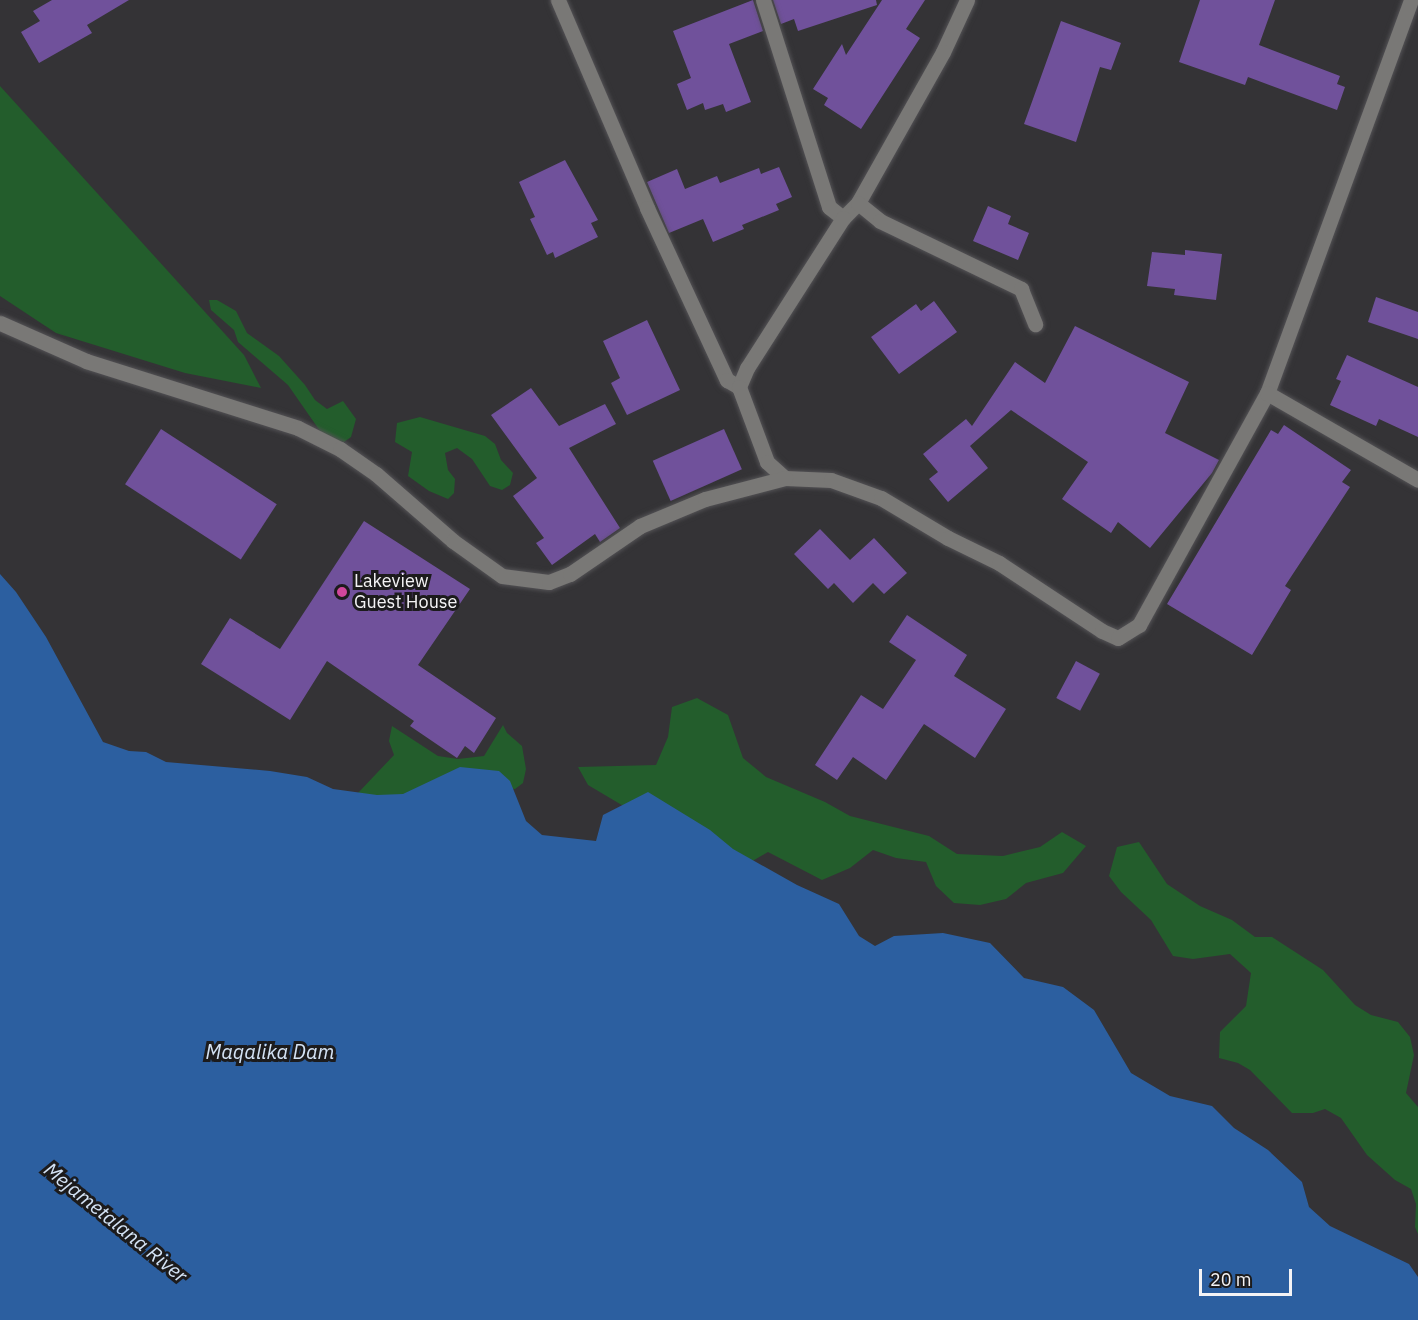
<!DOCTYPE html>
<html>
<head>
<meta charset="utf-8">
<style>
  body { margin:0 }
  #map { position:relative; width:1418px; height:1320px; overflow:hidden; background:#343336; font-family:"IBM Plex Sans",sans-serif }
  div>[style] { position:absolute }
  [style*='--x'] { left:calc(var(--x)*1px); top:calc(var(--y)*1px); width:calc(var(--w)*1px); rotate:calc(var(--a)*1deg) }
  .green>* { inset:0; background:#235d2c }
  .water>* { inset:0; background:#2c5fa0 }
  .building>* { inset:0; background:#70519b; transform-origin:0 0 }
  .roads { filter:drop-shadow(0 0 2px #535255) drop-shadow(0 0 2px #535255) }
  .minor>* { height:15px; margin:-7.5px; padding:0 7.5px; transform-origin:7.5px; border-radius:7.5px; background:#797876 }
  .dots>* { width:16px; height:16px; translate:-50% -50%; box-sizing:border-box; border:3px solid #1c1b1c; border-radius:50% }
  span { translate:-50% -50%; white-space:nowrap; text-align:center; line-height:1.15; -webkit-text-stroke:6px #1c1b1c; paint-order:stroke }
  .poi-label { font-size:18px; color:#f4f3f5 }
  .left { translate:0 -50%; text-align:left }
  .water-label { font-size:20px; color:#d4e3f5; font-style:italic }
  .scale { position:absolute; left:1199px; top:1269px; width:93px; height:27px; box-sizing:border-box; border:3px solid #f4f3f5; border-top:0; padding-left:8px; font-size:18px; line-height:21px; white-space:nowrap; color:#f4f3f5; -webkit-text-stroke:4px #1c1b1c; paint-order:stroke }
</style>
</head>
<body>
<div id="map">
  <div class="green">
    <i style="clip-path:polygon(0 86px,244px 355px,261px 388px,185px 373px,56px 333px,0 296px)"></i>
    <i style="clip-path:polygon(209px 300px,217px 300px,236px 311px,247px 333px,279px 356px,305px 385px,315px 400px,327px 409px,343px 401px,356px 419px,351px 437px,344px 442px,331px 439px,320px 431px,288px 385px,238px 342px,234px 330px,211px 310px)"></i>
    <i style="clip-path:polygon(420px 417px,485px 436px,495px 444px,501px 460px,513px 473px,510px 485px,502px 490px,490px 486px,472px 459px,457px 448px,445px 453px,448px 470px,455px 479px,454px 493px,448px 499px,429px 491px,408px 476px,412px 452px,395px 442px,397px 423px)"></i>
    <i style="clip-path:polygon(697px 698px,728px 715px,743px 758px,766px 777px,825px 802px,850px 816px,929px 836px,957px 854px,1003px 856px,1040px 847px,1062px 832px,1086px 846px,1063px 873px,1026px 883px,1006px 899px,980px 905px,954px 903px,936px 886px,926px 862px,896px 858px,873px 850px,850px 868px,822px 880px,768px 852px,744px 866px,642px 817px,588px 785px,578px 767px,656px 765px,668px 737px,672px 707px)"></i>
    <i style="clip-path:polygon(503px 725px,507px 733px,522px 746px,526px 769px,523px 783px,515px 789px,495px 787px,408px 823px,358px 793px,394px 755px,389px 741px,392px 726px,438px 756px,458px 759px,484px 756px)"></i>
    <i style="clip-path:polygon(1139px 842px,1167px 884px,1200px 906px,1232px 920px,1255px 937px,1272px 937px,1323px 970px,1355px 1005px,1371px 1015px,1398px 1022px,1410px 1037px,1414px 1055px,1406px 1093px,1418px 1107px,1418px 1234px,1415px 1227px,1416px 1204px,1411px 1189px,1395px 1180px,1367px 1155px,1341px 1118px,1325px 1109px,1313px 1113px,1292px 1113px,1250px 1070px,1238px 1063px,1219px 1058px,1220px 1032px,1246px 1006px,1251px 973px,1230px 954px,1193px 959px,1173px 956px,1151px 920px,1121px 892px,1109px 876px,1117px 847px)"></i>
  </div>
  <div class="water">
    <i style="clip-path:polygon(0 574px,16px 592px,46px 637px,103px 742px,129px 751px,146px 752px,166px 762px,270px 771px,307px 777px,333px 789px,377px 795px,403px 794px,460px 767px,499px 771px,510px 781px,526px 821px,542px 835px,596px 841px,603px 815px,648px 792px,710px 830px,733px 849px,797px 885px,839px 904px,859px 936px,875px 946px,894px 936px,943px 933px,990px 943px,1024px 978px,1063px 987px,1094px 1010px,1131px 1073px,1170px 1096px,1212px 1106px,1234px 1128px,1268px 1150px,1302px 1182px,1309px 1207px,1330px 1226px,1409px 1264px,1418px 1277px,1418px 1320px,0 1320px)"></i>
  </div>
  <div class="building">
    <i style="clip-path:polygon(52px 0,129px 0,87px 25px,92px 33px,39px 63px,21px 32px,40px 21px,33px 11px)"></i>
    <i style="clip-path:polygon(753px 0,763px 31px,729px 44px,751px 102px,726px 112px,723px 104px,705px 110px,703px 103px,687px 110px,677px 84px,691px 78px,673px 31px)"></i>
    <i style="clip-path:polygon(773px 0,876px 0,877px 5px,798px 31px,794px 19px,781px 24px)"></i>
    <i style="clip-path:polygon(882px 0,925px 0,906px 29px,920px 38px,861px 129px,824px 105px,828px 98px,813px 89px,842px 44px,846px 55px)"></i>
    <i style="clip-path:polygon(1200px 0,1275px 0,1259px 45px,1340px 76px,1337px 84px,1345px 87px,1337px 110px,1248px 77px,1245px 85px,1179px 62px)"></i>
    <i style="clip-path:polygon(1061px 21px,1121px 43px,1111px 70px,1100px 67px,1076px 142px,1024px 124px)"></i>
    <i style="clip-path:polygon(565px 160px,598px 220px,591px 223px,598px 237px,555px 258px,553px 252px,547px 255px,530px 219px,535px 217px,519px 182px)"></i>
    <i style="clip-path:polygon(779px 167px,792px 197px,776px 204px,779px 210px,742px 225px,744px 229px,713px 242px,703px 219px,669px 233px,647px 182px,677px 169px,685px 189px,717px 176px,720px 183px,759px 168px,761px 174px)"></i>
    <i style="clip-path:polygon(988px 206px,1011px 216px,1008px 224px,1029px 233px,1018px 260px,973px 241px)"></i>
    <i style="clip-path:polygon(1185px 250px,1222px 254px,1216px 300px,1174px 295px,1175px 289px,1147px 286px,1152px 252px,1185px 255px)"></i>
    <i style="clip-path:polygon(1376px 297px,1418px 312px,1418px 339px,1368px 322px)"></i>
    <i style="clip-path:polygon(934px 301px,957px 332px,899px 374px,871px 337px,916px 304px,921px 311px)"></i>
    <i style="clip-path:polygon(647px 320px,680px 390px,627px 415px,611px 383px,620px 378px,603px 341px)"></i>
    <i style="clip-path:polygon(1075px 326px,1189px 382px,1165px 433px,1219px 460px,1212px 473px,1150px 548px,1118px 522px,1111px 533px,1062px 499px,1088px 462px,1011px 410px,970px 446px,988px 468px,948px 502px,929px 479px,938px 472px,923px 454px,966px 419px,972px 426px,1015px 362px,1045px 383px)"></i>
    <i style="clip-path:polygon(1347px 355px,1418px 387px,1418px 437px,1379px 419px,1376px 426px,1330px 405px,1341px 381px,1336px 379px)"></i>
    <i style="clip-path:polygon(531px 388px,559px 426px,605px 404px,616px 424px,569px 448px,620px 528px,600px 542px,595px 534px,552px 565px,536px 543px,544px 538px,513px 496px,537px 478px,491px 415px)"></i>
    <i style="clip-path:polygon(1284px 425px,1351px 470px,1342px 482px,1350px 487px,1285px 586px,1291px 590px,1252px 655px,1167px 604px,1271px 430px,1278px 434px)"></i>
    <i style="left:161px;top:429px;width:138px;height:66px;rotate:33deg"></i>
    <i style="left:724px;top:429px;width:44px;height:78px;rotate:66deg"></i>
    <i style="clip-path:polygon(364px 521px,470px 589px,418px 665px,496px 718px,474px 753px,465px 746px,457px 758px,410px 726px,414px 721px,327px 661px,290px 720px,201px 664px,230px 618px,280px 649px)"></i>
    <i style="clip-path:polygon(820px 529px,850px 560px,874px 538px,907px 573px,884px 594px,873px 583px,853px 603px,834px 583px,828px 589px,794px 554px)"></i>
    <i style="clip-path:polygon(907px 615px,967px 655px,954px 676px,1006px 709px,975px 758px,924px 724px,886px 780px,853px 757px,837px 780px,815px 765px,861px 695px,883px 709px,916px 660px,889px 642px)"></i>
    <i style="left:1076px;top:661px;width:27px;height:42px;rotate:28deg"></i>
  </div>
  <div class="roads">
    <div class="minor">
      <i style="--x:558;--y:0;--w:226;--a:66.8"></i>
      <i style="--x:647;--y:208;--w:190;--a:65.1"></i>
      <i style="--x:727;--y:380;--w:14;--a:30"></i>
      <i style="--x:763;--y:0;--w:217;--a:72.3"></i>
      <i style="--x:829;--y:207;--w:18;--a:38"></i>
      <i style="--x:967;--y:0;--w:57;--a:114.8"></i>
      <i style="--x:943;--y:52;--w:173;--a:119.4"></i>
      <i style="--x:858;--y:203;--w:21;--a:135"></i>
      <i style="--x:843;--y:218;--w:178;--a:122.6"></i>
      <i style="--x:747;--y:368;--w:21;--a:113"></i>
      <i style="--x:739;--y:387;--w:80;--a:69.5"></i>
      <i style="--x:767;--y:462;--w:24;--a:42"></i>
      <i style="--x:785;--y:478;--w:46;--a:2.5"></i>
      <i style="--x:831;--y:480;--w:53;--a:19.8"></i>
      <i style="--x:881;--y:498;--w:78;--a:30.8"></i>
      <i style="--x:948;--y:538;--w:57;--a:26.1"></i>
      <i style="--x:999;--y:563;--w:123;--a:33.4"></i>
      <i style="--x:1102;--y:631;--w:17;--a:24"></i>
      <i style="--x:1118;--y:638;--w:25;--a:-32"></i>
      <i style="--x:1139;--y:625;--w:265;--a:-61.1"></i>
      <i style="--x:1411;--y:0;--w:419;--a:110.1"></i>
      <i style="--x:1267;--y:393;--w:174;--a:29.9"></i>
      <i style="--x:858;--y:203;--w:28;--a:39"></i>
      <i style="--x:880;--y:221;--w:157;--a:25.7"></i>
      <i style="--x:1021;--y:289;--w:38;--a:68"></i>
      <i style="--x:0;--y:323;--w:94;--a:23.8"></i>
      <i style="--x:86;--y:361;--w:222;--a:17.5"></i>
      <i style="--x:298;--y:428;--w:47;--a:26.6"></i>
      <i style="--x:340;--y:449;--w:44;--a:34.8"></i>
      <i style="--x:376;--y:474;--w:102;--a:41"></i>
      <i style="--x:453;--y:541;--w:60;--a:35.5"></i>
      <i style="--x:502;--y:576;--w:47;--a:7.3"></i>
      <i style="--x:549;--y:582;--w:22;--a:-21"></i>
      <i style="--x:570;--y:574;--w:85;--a:-34.4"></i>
      <i style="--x:640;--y:526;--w:70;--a:-22.6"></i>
      <i style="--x:705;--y:499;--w:83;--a:-14.7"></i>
    </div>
  </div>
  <div class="dots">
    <i style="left:342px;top:592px;background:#d1479c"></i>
  </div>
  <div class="poi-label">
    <span class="left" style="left:354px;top:592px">Lakeview<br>Guest House</span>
  </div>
  <div class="water-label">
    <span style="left:270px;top:1051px">Maqalika Dam</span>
    <span style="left:116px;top:1222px;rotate:39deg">Mejametalana River</span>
  </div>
  <div class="scale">20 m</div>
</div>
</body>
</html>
